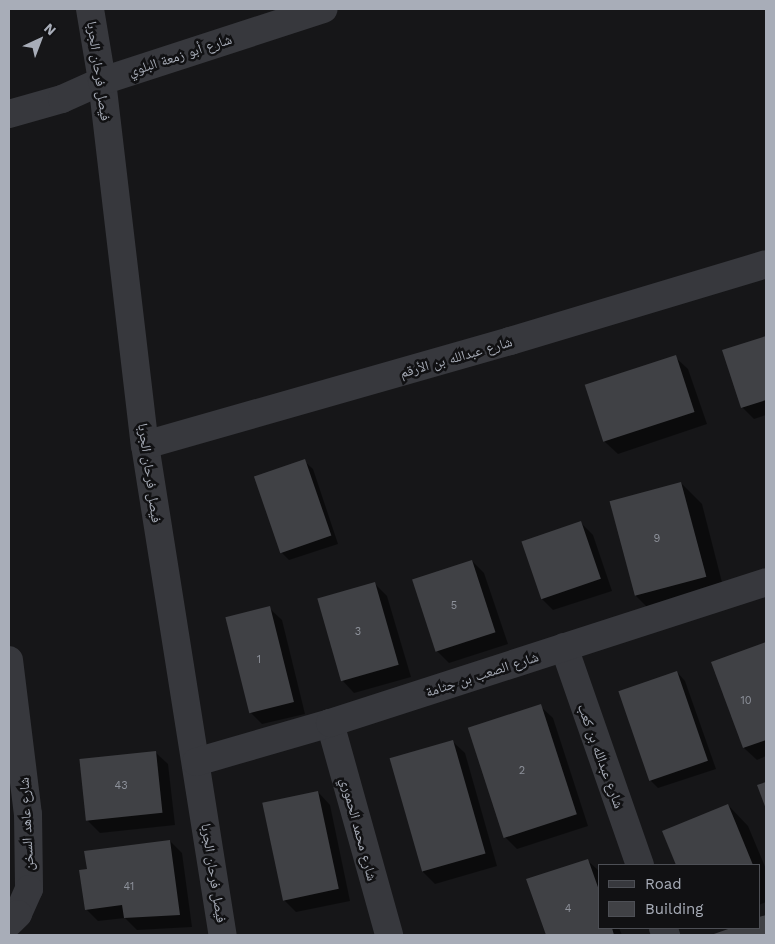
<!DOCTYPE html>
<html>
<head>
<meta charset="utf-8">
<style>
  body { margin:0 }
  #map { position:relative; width:775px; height:944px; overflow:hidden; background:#161618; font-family:"Work Sans","Noto Naskh Arabic",sans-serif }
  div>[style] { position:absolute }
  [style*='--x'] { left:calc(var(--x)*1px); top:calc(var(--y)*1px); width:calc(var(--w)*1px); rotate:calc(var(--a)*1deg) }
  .shadow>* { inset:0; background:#0007 }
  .building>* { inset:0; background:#404145; transform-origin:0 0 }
  .minor>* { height:28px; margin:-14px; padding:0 14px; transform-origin:14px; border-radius:14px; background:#37383d }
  span { translate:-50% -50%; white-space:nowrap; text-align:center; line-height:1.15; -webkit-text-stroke:5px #111113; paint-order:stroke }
  .number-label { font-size:11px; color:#8e929b }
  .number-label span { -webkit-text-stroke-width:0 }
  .street-label { font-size:14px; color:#a8adb8 }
  .frame { position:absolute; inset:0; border:10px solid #a8adb8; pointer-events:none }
  .legend { position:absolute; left:598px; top:864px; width:162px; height:65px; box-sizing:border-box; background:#111113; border:1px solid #4d4f55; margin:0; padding:6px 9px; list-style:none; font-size:15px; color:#a8adb8 }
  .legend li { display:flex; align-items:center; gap:10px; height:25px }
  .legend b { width:25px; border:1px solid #4d4f55 }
  .north { position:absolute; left:15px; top:15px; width:50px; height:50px; -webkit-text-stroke:4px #111113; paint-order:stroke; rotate:43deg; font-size:14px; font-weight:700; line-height:20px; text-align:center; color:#a8adb8 }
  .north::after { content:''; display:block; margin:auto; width:18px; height:22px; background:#a8adb8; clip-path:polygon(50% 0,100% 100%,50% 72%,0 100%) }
</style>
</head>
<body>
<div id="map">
  <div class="shadow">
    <i style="clip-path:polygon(766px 338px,766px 415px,754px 419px,742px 407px,724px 351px)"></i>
    <i style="clip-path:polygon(675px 357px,688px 369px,707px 424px,618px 454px,605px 442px)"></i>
    <i style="clip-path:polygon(304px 461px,313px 469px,338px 544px,289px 560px,281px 552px)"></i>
    <i style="clip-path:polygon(681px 483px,702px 504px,726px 598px,656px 616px,635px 595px)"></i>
    <i style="clip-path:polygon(581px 523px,593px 535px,612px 591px,553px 610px,541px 598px)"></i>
    <i style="clip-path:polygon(472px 561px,484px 573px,508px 644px,449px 663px,437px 651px)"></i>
    <i style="clip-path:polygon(375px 584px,387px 596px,411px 677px,354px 693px,342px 680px)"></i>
    <i style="clip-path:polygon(269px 608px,282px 620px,305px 714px,262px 724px,250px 712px)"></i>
    <i style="clip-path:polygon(766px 643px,766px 756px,757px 760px,744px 748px,713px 663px)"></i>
    <i style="clip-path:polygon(677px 672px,685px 681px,716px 769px,658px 788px,650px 780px)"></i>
    <i style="clip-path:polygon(540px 706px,553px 718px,588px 826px,517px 849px,505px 837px)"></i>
    <i style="clip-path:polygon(452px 741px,465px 753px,497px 866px,435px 884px,423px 872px)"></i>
    <i style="clip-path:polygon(155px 752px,168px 764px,175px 825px,100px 833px,88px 821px)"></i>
    <i style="clip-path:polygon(318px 792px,330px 805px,350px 901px,296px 912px,284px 900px)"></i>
    <i style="clip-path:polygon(728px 805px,748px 826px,766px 869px,766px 902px,759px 905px,759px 865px,677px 865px,663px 832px)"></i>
    <i style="clip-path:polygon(170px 841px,182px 853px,192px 927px,137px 930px,125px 918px,98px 921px,86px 909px)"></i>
    <i style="clip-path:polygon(587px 860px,599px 871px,599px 928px,619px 928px,622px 935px,547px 935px,528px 880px)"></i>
    <i style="clip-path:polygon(766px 916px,766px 935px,714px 935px,734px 928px,759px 928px,759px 919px)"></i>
  </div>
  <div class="building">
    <i style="clip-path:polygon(766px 336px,766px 400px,741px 408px,722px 350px)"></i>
    <i style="left:676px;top:355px;width:60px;height:96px;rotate:72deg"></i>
    <i style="left:305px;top:459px;width:81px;height:54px;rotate:71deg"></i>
    <i style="left:681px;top:482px;width:98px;height:74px;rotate:75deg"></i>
    <i style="left:581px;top:521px;width:61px;height:63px;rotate:71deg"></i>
    <i style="left:472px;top:560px;width:76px;height:63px;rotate:72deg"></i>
    <i style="left:375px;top:582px;width:86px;height:60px;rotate:74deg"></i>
    <i style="left:270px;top:606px;width:99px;height:46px;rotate:76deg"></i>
    <i style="clip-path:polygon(766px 642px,766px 740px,743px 748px,711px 662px)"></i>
    <i style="left:677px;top:671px;width:95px;height:62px;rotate:71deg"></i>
    <i style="left:541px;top:704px;width:116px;height:77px;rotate:72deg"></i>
    <i style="left:453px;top:740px;width:118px;height:66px;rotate:74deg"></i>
    <i style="left:156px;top:751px;width:62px;height:77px;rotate:84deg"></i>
    <i style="clip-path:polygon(766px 782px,766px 809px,757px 785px)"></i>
    <i style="left:318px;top:791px;width:100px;height:57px;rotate:78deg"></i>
    <i style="clip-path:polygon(728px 804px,753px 865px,676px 865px,662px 831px)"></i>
    <i style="clip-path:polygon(170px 840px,180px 915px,124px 918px,122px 905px,85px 910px,79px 870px,87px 869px,84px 851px)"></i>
    <i style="clip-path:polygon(588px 859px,599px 890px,599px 928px,612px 928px,614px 935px,546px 935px,526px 879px)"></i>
    <i style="clip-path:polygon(766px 915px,766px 935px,711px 935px,731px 928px,759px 928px,759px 917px)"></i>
  </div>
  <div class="minor">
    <i style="--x:90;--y:9;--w:73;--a:80.5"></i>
    <i style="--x:102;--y:81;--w:367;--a:83.3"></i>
    <i style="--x:145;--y:445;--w:496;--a:81"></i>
    <i style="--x:9;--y:114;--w:55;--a:-15.8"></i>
    <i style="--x:62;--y:99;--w:44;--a:-24.2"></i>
    <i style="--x:102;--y:81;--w:233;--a:-18"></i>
    <i style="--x:145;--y:445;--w:380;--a:-15.9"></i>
    <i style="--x:510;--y:341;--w:267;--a:-16.7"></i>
    <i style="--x:564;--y:647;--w:231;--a:70.8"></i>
    <i style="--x:9;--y:660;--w:155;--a:83"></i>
    <i style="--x:28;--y:814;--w:75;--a:89.2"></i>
    <i style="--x:29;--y:889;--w:27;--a:114"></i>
    <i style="--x:18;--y:914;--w:13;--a:135"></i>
    <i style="--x:330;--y:723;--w:220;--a:74.4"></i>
    <i style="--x:196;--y:762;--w:140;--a:-16.2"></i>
    <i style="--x:330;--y:723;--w:458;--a:-17.9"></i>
    <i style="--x:663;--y:928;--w:8;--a:67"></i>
  </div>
  <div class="number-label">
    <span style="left:657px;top:539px">9</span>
    <span style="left:454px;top:606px">5</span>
    <span style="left:358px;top:632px">3</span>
    <span style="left:259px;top:660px">1</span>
    <span style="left:746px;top:701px">10</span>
    <span style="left:522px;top:771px">2</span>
    <span style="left:121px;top:786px">43</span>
    <span style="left:129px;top:887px">41</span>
    <span style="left:568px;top:909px">4</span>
  </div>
  <div class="street-label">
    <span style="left:180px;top:55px;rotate:-18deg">شارع أبو زمعة البلوي</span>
    <span style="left:99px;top:71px;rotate:82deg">فيصل فرحان الجربا</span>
    <span style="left:456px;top:357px;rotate:-16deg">شارع عبدالله بن الأرقم</span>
    <span style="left:150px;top:473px;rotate:82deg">فيصل فرحان الجربا</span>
    <span style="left:482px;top:674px;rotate:-18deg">شارع الصعب بن جثامة</span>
    <span style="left:601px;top:756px;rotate:70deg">شارع عبدالله بن كعب</span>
    <span style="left:26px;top:824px;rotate:-93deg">شارع عاهد السخن</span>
    <span style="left:359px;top:829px;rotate:75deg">شارع محمد الحموري</span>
    <span style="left:214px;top:873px;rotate:81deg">فيصل فرحان الجربا</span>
  </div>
  <div class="frame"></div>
  <ul class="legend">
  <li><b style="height:6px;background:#37383d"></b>Road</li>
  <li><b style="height:14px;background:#404145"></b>Building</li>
  </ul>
  <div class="north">N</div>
</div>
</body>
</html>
